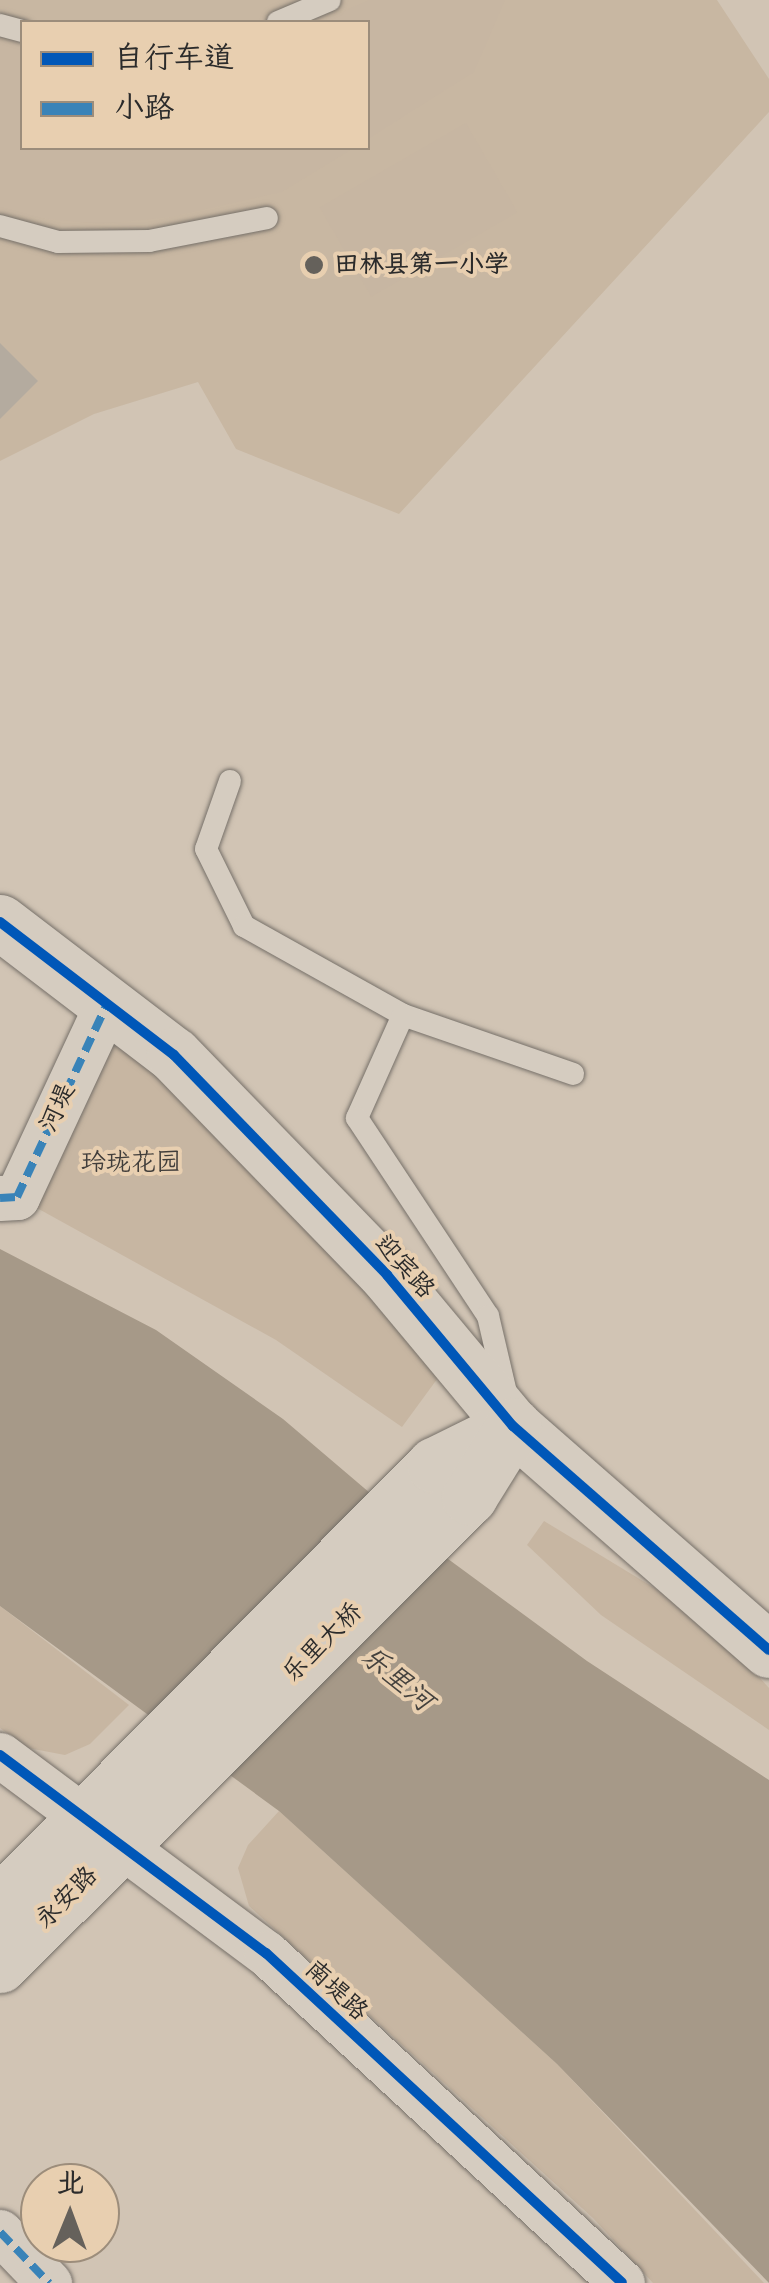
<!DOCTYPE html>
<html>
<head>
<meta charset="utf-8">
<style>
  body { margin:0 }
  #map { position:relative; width:769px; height:2283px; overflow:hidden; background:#d1c4b4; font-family:Kalam,"LXGW WenKai TC",sans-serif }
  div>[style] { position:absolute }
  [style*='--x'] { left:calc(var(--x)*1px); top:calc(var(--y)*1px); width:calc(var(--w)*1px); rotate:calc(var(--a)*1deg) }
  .built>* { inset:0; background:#c8b7a2 }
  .green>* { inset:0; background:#c7b6a2; transform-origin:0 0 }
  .water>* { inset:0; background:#a69988 }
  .building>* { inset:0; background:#b4ab9f }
  .roads { filter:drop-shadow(0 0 2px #767069) drop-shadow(0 0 2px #767069) }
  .lane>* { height:22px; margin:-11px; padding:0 11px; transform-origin:11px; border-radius:11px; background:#d5ccc0 }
  .street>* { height:45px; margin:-22.5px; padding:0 22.5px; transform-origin:22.5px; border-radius:22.5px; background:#d5ccc0 }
  .secondary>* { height:55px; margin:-27.5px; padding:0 27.5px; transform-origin:27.5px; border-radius:27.5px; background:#d5ccc0 }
  .quiet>* { height:8px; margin-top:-4px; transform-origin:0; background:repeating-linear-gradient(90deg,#3983b8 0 15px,transparent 0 23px) }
  .cycleway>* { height:10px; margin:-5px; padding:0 5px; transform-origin:5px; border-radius:5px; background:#0057b8 }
  .dots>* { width:28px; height:28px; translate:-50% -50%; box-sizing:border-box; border:5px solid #e8cfb0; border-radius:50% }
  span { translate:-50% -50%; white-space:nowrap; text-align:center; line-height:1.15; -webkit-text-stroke:8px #e8cfb0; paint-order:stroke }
  .poi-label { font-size:25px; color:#2b2b2b; font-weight:700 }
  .left { translate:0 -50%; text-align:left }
  .street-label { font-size:25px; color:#2b2b2b }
  .park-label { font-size:25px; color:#413e3b }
  .water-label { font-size:28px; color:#45423e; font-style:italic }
  .legend { position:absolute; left:20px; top:20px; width:350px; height:130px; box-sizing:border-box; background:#e8cfb0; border:2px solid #9c8d7b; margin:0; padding:12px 18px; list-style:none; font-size:30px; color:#2b2b2b }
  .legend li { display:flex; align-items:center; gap:20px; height:50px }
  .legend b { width:50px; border:2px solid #9c8d7b }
  .north { position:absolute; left:20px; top:2163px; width:100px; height:100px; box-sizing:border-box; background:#e8cfb0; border:2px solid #9c8d7b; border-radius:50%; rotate:1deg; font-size:28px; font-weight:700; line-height:40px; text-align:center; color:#2b2b2b }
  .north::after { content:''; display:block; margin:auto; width:35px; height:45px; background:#65615b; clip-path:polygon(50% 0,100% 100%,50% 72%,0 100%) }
</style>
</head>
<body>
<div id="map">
  <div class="built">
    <i style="clip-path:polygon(evenodd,0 0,717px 0,769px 79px,769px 112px,399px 514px,236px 449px,198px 382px,94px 414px,0 461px,0 0,22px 22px,368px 22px,368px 148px,22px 148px,22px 22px)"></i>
  </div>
  <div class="green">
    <i style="clip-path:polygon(369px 0,505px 0,474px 72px,368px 139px,368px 22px,319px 22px)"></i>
    <i style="clip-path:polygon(0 39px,22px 43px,22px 148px,354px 148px,282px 192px,171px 217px,102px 224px,7px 215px,0 212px)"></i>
    <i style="left:466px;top:123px;width:103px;height:169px;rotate:60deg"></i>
    <i style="clip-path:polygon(100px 1019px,232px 1142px,443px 1371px,402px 1427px,276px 1340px,17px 1197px)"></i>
    <i style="clip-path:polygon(544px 1521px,709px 1621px,769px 1688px,769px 1730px,601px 1615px,527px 1545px)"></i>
    <i style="clip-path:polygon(0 1606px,129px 1705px,90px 1744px,65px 1755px,28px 1748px,0 1728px)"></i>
    <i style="clip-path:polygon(279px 1811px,557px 2064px,764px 2283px,653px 2283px,593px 2218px,249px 1906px,238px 1868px,248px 1845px)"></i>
  </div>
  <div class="water">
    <i style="clip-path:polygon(0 1249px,156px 1330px,283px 1419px,444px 1556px,587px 1661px,769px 1780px,769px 2283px,557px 2064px,279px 1811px,0 1606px)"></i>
  </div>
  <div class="building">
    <i style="clip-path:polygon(0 343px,38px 381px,0 419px)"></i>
  </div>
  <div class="roads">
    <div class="lane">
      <i style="--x:278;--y:22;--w:56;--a:-22.9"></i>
      <i style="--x:0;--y:25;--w:23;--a:15"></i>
      <i style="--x:0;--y:226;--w:60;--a:15.4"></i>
      <i style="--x:58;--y:242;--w:91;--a:-0.6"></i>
      <i style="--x:149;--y:241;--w:120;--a:-11"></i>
      <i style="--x:230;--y:781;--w:72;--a:109.4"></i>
      <i style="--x:206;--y:849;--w:86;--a:63.7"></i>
      <i style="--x:244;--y:926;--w:182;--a:29.2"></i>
      <i style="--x:403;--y:1015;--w:180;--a:19.1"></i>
      <i style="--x:403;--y:1015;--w:113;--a:114.1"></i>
      <i style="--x:357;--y:1118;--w:237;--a:56.5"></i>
      <i style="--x:488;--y:1316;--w:79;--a:76.8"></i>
    </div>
    <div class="street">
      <i style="--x:0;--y:1198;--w:17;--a:-3"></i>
      <i style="--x:17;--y:1197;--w:213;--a:-65"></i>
      <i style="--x:0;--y:1755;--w:332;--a:36.7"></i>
      <i style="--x:266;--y:1953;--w:485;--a:42.8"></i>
      <i style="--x:0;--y:2232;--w:71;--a:46.1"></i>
    </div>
    <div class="secondary">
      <i style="--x:0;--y:922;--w:219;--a:37.4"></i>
      <i style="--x:174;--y:1055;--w:306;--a:45.9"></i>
      <i style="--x:387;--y:1275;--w:197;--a:50.2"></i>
      <i style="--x:513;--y:1426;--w:340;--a:41.2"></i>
      <i style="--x:0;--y:1903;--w:617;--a:-45.26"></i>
      <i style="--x:434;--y:1465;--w:88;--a:-26.3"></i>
      <i style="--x:0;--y:1965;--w:663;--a:-44.94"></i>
      <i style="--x:469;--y:1497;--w:84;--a:-58.2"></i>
    </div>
  </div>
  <div class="quiet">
    <i style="--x:0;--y:1198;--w:17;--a:-3"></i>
    <i style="--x:17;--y:1197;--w:213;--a:-65"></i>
    <i style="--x:0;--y:2232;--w:71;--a:46.1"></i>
  </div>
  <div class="cycleway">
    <i style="--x:0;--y:922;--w:219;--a:37.4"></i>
    <i style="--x:174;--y:1055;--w:306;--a:45.9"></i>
    <i style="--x:387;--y:1275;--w:197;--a:50.2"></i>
    <i style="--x:513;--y:1426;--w:340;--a:41.2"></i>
    <i style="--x:0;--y:1755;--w:332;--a:36.7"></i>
    <i style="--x:266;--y:1953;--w:485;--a:42.8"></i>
  </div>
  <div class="dots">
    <i style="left:314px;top:265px;background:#65615b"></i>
  </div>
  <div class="poi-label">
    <span class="left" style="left:334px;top:265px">田林县第一小学</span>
  </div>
  <div class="street-label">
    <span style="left:58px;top:1108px;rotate:-65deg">河堤</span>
    <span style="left:404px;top:1267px;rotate:48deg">迎宾路</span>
    <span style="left:323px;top:1643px;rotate:-45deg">乐里大桥</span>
    <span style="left:67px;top:1898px;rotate:-45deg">永安路</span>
    <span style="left:336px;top:1991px;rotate:43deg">南堤路</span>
  </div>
  <div class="park-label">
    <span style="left:131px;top:1163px">玲珑花园</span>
  </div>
  <div class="water-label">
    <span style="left:396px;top:1680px;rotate:40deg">乐里河</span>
  </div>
  <ul class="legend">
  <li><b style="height:12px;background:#0057b8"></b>自行车道</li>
  <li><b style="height:12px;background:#3983b8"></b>小路</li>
  </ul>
  <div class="north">北</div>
</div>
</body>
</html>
